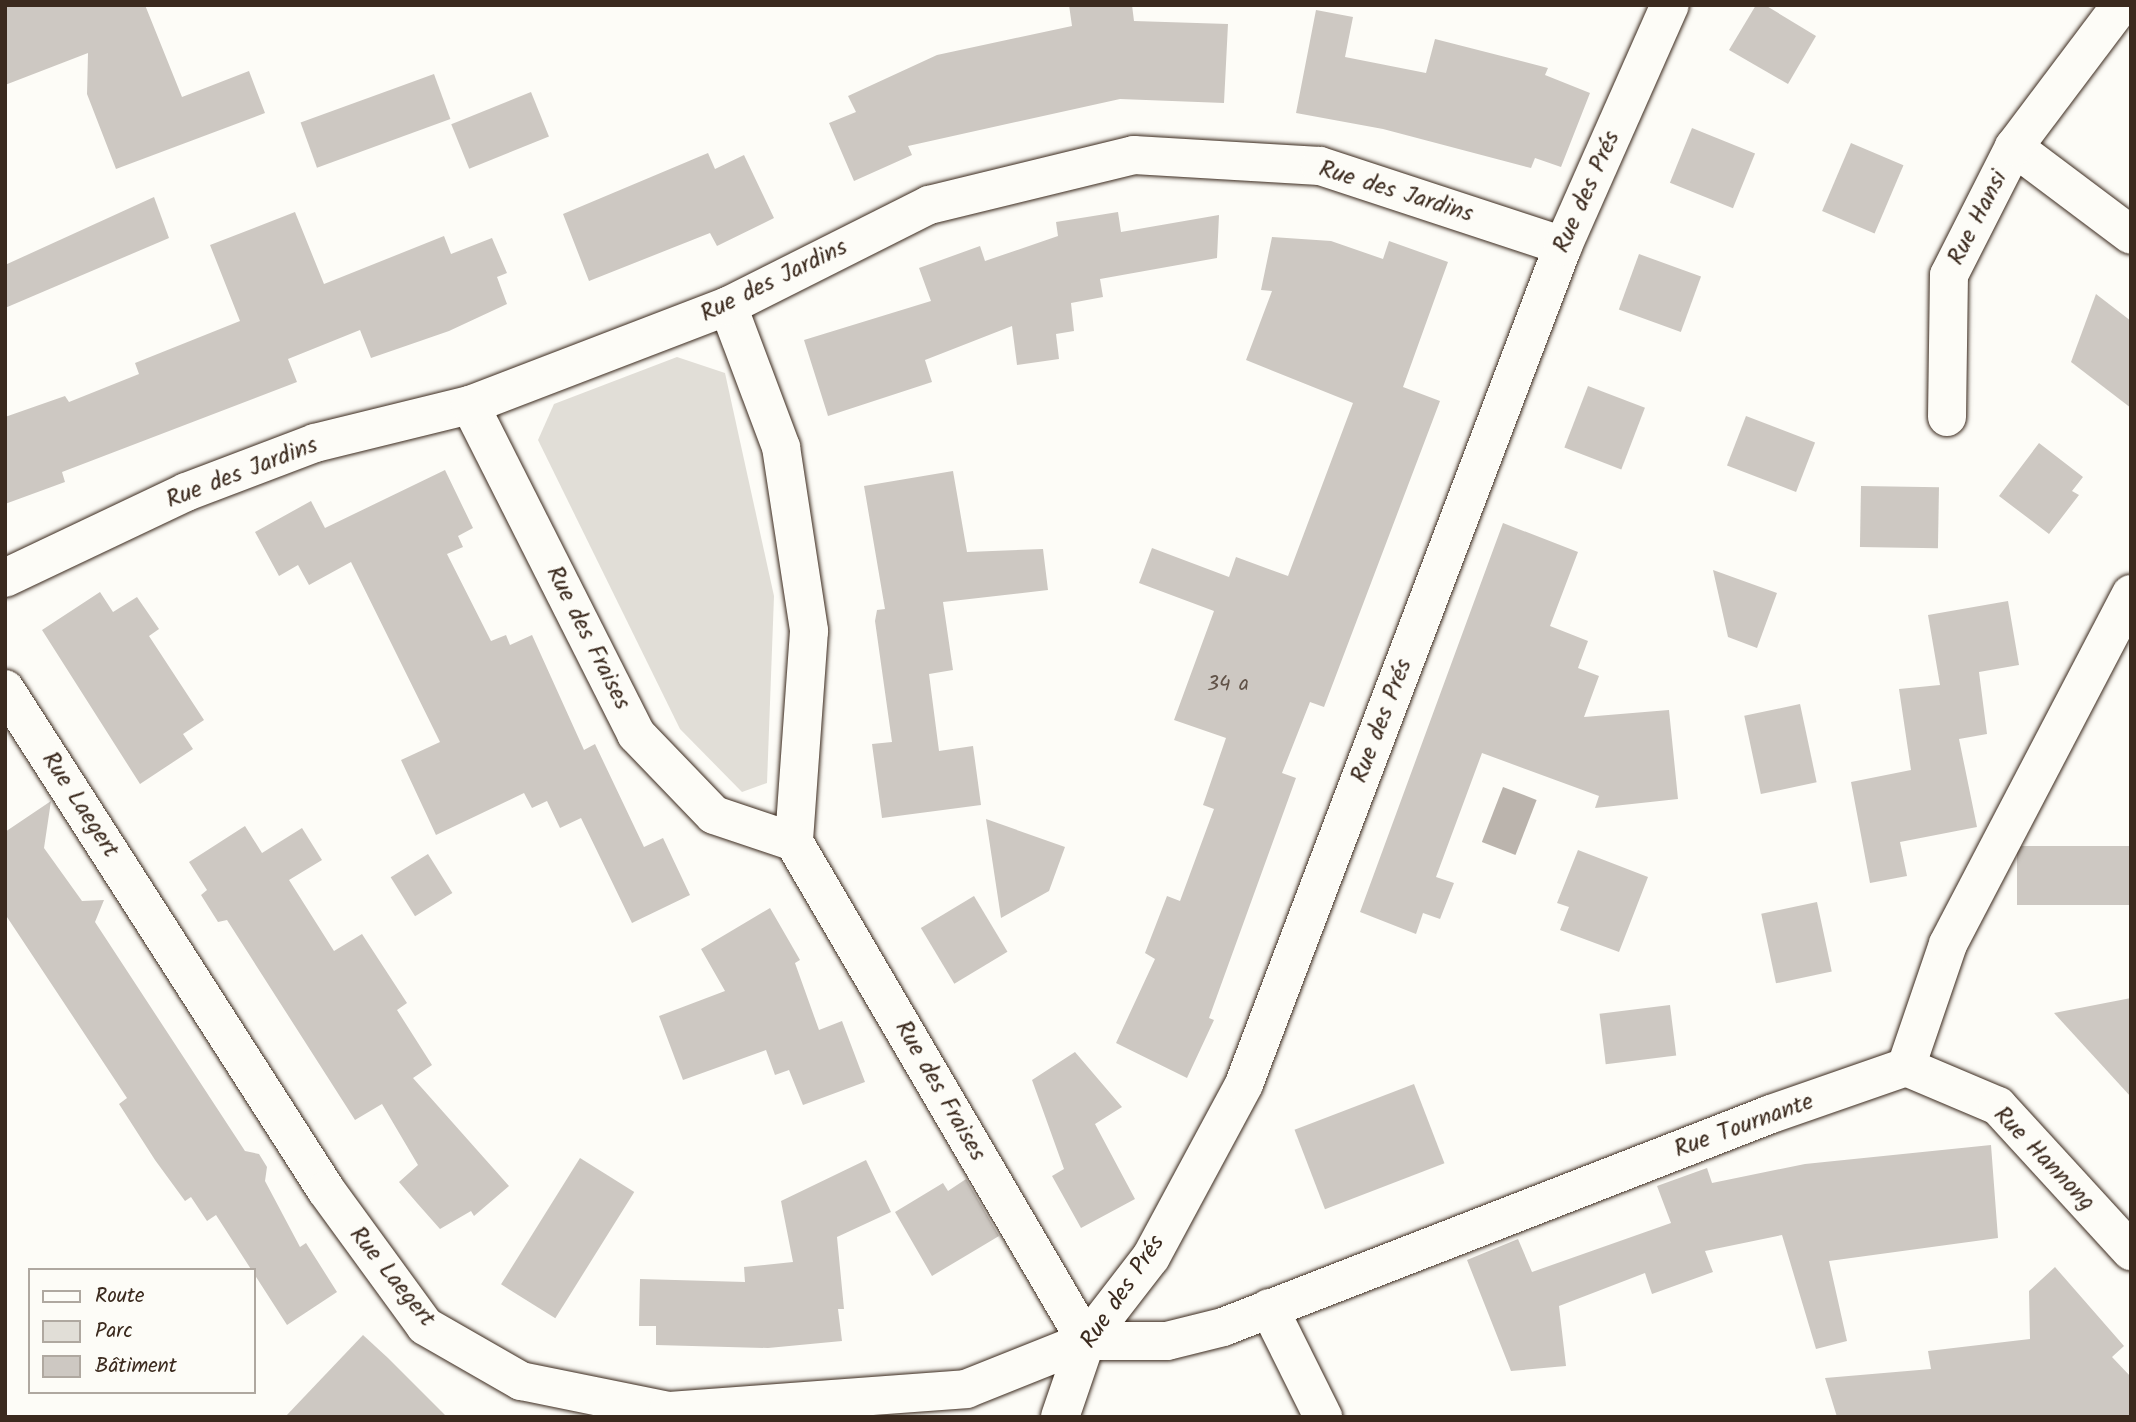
<!DOCTYPE html>
<html>
<head>
<meta charset="utf-8">
<style>
  body { margin:0 }
  #map { position:relative; width:2136px; height:1422px; overflow:hidden; background:#fdfcf7; font-family:Kalam,sans-serif }
  div>[style] { position:absolute }
  [style*='--x'] { left:calc(var(--x)*1px); top:calc(var(--y)*1px); width:calc(var(--w)*1px); rotate:calc(var(--a)*1deg) }
  .green>* { inset:0; background:#e1ded7 }
  .water>* { inset:0; background:#bbb4ad; transform-origin:0 0 }
  .building>* { inset:0; background:#cdc8c2; transform-origin:0 0 }
  .roads { filter:drop-shadow(0 0 2px #3b2a1e) drop-shadow(0 0 2px #3b2a1e) }
  .minor>* { height:38px; margin:-19px; padding:0 19px; transform-origin:19px; border-radius:19px; background:#fdfcf7 }
  span { translate:-50% -50%; white-space:nowrap; text-align:center; line-height:1.15; -webkit-text-stroke:6px #fdfcf7; paint-order:stroke }
  .number-label { font-size:21px; color:#605247 }
  .number-label span { -webkit-text-stroke-width:0 }
  .street-label { font-size:24px; color:#3b2a1e }
  .frame { position:absolute; inset:0; border:7px solid #3b2a1e; pointer-events:none }
  .legend { position:absolute; left:28px; top:1268px; width:228px; height:126px; box-sizing:border-box; background:#fdfcf7; border:2px solid #afa8a0; margin:0; padding:9px 12px; list-style:none; font-size:21px; color:#3b2a1e }
  .legend li { display:flex; align-items:center; gap:14px; height:35px }
  .legend b { width:35px; border:2px solid #afa8a0 }
</style>
</head>
<body>
<div id="map">
  <div class="green">
    <i style="clip-path:polygon(677px 357px,725px 373px,774px 596px,767px 783px,742px 792px,680px 729px,538px 440px,554px 404px)"></i>
  </div>
  <div class="water">
    <i style="left:1503px;top:787px;width:36px;height:59px;rotate:21deg"></i>
  </div>
  <div class="building">
    <i style="clip-path:polygon(5px 5px,145px 5px,182px 97px,249px 71px,265px 113px,116px 169px,87px 94px,88px 53px,5px 85px)"></i>
    <i style="clip-path:polygon(1069px 5px,1132px 5px,1134px 21px,1228px 24px,1224px 103px,1120px 99px,908px 146px,912px 155px,854px 181px,829px 123px,856px 112px,848px 96px,937px 55px,1072px 26px)"></i>
    <i style="clip-path:polygon(1756px 5px,1765px 5px,1816px 36px,1788px 84px,1729px 50px)"></i>
    <i style="clip-path:polygon(1316px 10px,1353px 17px,1345px 57px,1426px 73px,1435px 39px,1548px 68px,1545px 75px,1590px 93px,1561px 167px,1535px 158px,1531px 168px,1383px 129px,1296px 113px)"></i>
    <i style="left:434px;top:74px;width:48px;height:142px;rotate:70deg"></i>
    <i style="left:531px;top:92px;width:48px;height:86px;rotate:68deg"></i>
    <i style="left:1692px;top:128px;width:68px;height:59px;rotate:22deg"></i>
    <i style="left:1851px;top:143px;width:57px;height:74px;rotate:23deg"></i>
    <i style="clip-path:polygon(708px 153px,715px 169px,744px 155px,774px 218px,717px 246px,710px 233px,589px 281px,563px 214px)"></i>
    <i style="clip-path:polygon(154px 197px,169px 238px,5px 308px,5px 265px)"></i>
    <i style="clip-path:polygon(295px 212px,324px 284px,444px 236px,451px 254px,492px 238px,507px 273px,497px 277px,507px 304px,449px 331px,371px 358px,360px 330px,288px 359px,297px 382px,62px 472px,65px 482px,5px 504px,5px 417px,65px 396px,69px 402px,139px 374px,135px 363px,240px 321px,210px 245px)"></i>
    <i style="clip-path:polygon(1118px 212px,1121px 232px,1219px 215px,1217px 258px,1100px 279px,1103px 297px,1071px 303px,1074px 331px,1056px 334px,1059px 359px,1017px 365px,1012px 326px,925px 360px,932px 382px,828px 416px,804px 340px,931px 301px,919px 268px,980px 246px,985px 261px,1058px 236px,1056px 222px)"></i>
    <i style="clip-path:polygon(1272px 237px,1331px 241px,1383px 259px,1389px 241px,1448px 262px,1403px 387px,1440px 401px,1324px 707px,1310px 702px,1282px 773px,1296px 778px,1209px 1018px,1214px 1020px,1187px 1078px,1116px 1043px,1155px 959px,1145px 953px,1167px 896px,1180px 901px,1214px 809px,1203px 805px,1226px 738px,1174px 720px,1214px 611px,1139px 583px,1152px 548px,1229px 577px,1236px 557px,1288px 576px,1353px 403px,1246px 360px,1272px 291px,1261px 290px)"></i>
    <i style="left:1639px;top:254px;width:66px;height:59px;rotate:20deg"></i>
    <i style="clip-path:polygon(2096px 294px,2131px 321px,2131px 408px,2071px 362px)"></i>
    <i style="left:1588px;top:386px;width:61px;height:66px;rotate:21deg"></i>
    <i style="left:1746px;top:416px;width:74px;height:53px;rotate:21deg"></i>
    <i style="clip-path:polygon(2039px 443px,2083px 477px,2072px 491px,2079px 495px,2049px 534px,1999px 496px)"></i>
    <i style="clip-path:polygon(445px 470px,473px 528px,458px 536px,463px 547px,447px 554px,491px 641px,506px 635px,510px 645px,532px 635px,584px 750px,595px 744px,644px 847px,663px 838px,690px 895px,632px 923px,581px 818px,560px 828px,547px 801px,532px 808px,524px 793px,436px 835px,401px 760px,440px 742px,351px 562px,309px 585px,298px 565px,279px 576px,255px 532px,311px 501px,325px 528px)"></i>
    <i style="clip-path:polygon(953px 471px,967px 552px,1043px 549px,1048px 590px,943px 602px,953px 670px,929px 674px,939px 751px,973px 746px,981px 805px,882px 818px,872px 744px,892px 742px,875px 621px,877px 610px,885px 609px,864px 486px)"></i>
    <i style="left:1861px;top:486px;width:78px;height:61px;rotate:1deg"></i>
    <i style="clip-path:polygon(1503px 523px,1578px 552px,1550px 626px,1588px 641px,1578px 668px,1599px 676px,1584px 717px,1669px 710px,1678px 799px,1595px 808px,1599px 796px,1482px 753px,1436px 877px,1454px 883px,1440px 919px,1423px 913px,1416px 934px,1360px 912px)"></i>
    <i style="clip-path:polygon(1713px 570px,1777px 593px,1757px 648px,1728px 637px)"></i>
    <i style="clip-path:polygon(100px 592px,113px 612px,137px 597px,159px 629px,149px 636px,204px 720px,183px 734px,193px 749px,140px 784px,42px 630px)"></i>
    <i style="clip-path:polygon(2008px 601px,2019px 665px,1979px 672px,1987px 734px,1959px 739px,1977px 827px,1900px 842px,1907px 876px,1870px 883px,1851px 782px,1911px 770px,1899px 689px,1940px 685px,1928px 615px)"></i>
    <i style="left:1800px;top:704px;width:80px;height:57px;rotate:78deg"></i>
    <i style="clip-path:polygon(51px 801px,44px 848px,82px 901px,104px 900px,95px 922px,245px 1151px,259px 1154px,267px 1167px,265px 1181px,300px 1247px,306px 1243px,337px 1292px,287px 1325px,216px 1215px,207px 1221px,191px 1197px,185px 1201px,155px 1160px,119px 1104px,127px 1098px,5px 914px,5px 832px)"></i>
    <i style="clip-path:polygon(986px 819px,1065px 847px,1049px 891px,1001px 918px)"></i>
    <i style="clip-path:polygon(245px 826px,262px 853px,302px 828px,322px 860px,289px 880px,334px 951px,362px 934px,407px 1003px,397px 1010px,432px 1065px,413px 1078px,509px 1186px,474px 1216px,471px 1211px,440px 1229px,417px 1203px,399px 1182px,418px 1165px,382px 1104px,355px 1120px,227px 920px,218px 922px,201px 895px,207px 890px,189px 862px)"></i>
    <i style="left:2131px;top:846px;width:59px;height:114px;rotate:90deg"></i>
    <i style="clip-path:polygon(1578px 850px,1648px 877px,1619px 952px,1560px 930px,1569px 907px,1557px 903px)"></i>
    <i style="left:428px;top:854px;width:46px;height:44px;rotate:58deg"></i>
    <i style="left:974px;top:896px;width:65px;height:62px;rotate:59deg"></i>
    <i style="left:1817px;top:902px;width:71px;height:57px;rotate:78deg"></i>
    <i style="clip-path:polygon(770px 908px,800px 960px,795px 963px,819px 1030px,842px 1021px,865px 1082px,803px 1105px,789px 1070px,775px 1075px,766px 1050px,683px 1080px,659px 1016px,725px 991px,701px 949px)"></i>
    <i style="clip-path:polygon(2131px 998px,2131px 1097px,2054px 1013px)"></i>
    <i style="left:1670px;top:1005px;width:51px;height:71px;rotate:83deg"></i>
    <i style="clip-path:polygon(1075px 1052px,1122px 1107px,1095px 1124px,1135px 1199px,1081px 1228px,1052px 1176px,1064px 1169px,1032px 1080px)"></i>
    <i style="left:1414px;top:1084px;width:85px;height:128px;rotate:69deg"></i>
    <i style="clip-path:polygon(1991px 1145px,1998px 1238px,1829px 1261px,1847px 1341px,1816px 1349px,1782px 1235px,1705px 1251px,1713px 1272px,1652px 1294px,1645px 1273px,1559px 1306px,1566px 1366px,1511px 1371px,1467px 1260px,1518px 1239px,1532px 1272px,1671px 1223px,1657px 1186px,1707px 1168px,1712px 1183px,1805px 1164px)"></i>
    <i style="left:580px;top:1158px;width:64px;height:149px;rotate:32deg"></i>
    <i style="clip-path:polygon(866px 1160px,891px 1212px,837px 1237px,844px 1309px,838px 1309px,842px 1341px,768px 1348px,656px 1345px,656px 1326px,639px 1326px,640px 1279px,745px 1282px,744px 1267px,793px 1262px,781px 1201px)"></i>
    <i style="clip-path:polygon(966px 1179px,999px 1236px,932px 1276px,895px 1212px,943px 1183px,948px 1191px)"></i>
    <i style="clip-path:polygon(2055px 1267px,2124px 1346px,2112px 1357px,2131px 1377px,2131px 1417px,1837px 1417px,1825px 1378px,1931px 1369px,1928px 1351px,2030px 1339px,2029px 1291px)"></i>
    <i style="clip-path:polygon(363px 1335px,388px 1358px,447px 1417px,285px 1417px)"></i>
  </div>
  <div class="roads">
    <div class="minor">
      <i style="--x:2014;--y:147;--w:146;--a:36.9"></i>
      <i style="--x:728;--y:306;--w:151;--a:69.4"></i>
      <i style="--x:781;--y:447;--w:186;--a:81.3"></i>
      <i style="--x:809;--y:631;--w:212;--a:94.1"></i>
      <i style="--x:794;--y:842;--w:578;--a:59.67"></i>
      <i style="--x:470;--y:405;--w:369;--a:63.2"></i>
      <i style="--x:636;--y:734;--w:112;--a:46.1"></i>
      <i style="--x:714;--y:815;--w:84;--a:18.6"></i>
      <i style="--x:1947;--y:417;--w:142;--a:-89.2"></i>
      <i style="--x:1949;--y:275;--w:144;--a:-63.1"></i>
      <i style="--x:2014;--y:147;--w:178;--a:-53"></i>
      <i style="--x:5;--y:578;--w:200;--a:-25.4"></i>
      <i style="--x:186;--y:492;--w:138;--a:-20.8"></i>
      <i style="--x:315;--y:443;--w:160;--a:-13.8"></i>
      <i style="--x:470;--y:405;--w:276;--a:-21"></i>
      <i style="--x:728;--y:306;--w:225;--a:-26.7"></i>
      <i style="--x:929;--y:205;--w:211;--a:-13.7"></i>
      <i style="--x:1134;--y:155;--w:186;--a:3.4"></i>
      <i style="--x:1320;--y:166;--w:256;--a:18.2"></i>
      <i style="--x:5;--y:689;--w:595;--a:57.35"></i>
      <i style="--x:326;--y:1190;--w:168;--a:53.9"></i>
      <i style="--x:425;--y:1326;--w:111;--a:29.8"></i>
      <i style="--x:521;--y:1381;--w:150;--a:11.5"></i>
      <i style="--x:668;--y:1411;--w:299;--a:-4.2"></i>
      <i style="--x:966;--y:1389;--w:129;--a:-21.8"></i>
      <i style="--x:1086;--y:1341;--w:81;--a:0"></i>
      <i style="--x:1167;--y:1341;--w:58;--a:-14"></i>
      <i style="--x:1223;--y:1327;--w:588;--a:-21.24"></i>
      <i style="--x:1771;--y:1114;--w:143;--a:-19.2"></i>
      <i style="--x:1906;--y:1067;--w:130;--a:-71.1"></i>
      <i style="--x:1948;--y:944;--w:395;--a:-62.4"></i>
      <i style="--x:1906;--y:1067;--w:100;--a:23"></i>
      <i style="--x:1998;--y:1106;--w:197;--a:47.5"></i>
      <i style="--x:1269;--y:1308;--w:122;--a:63.6"></i>
      <i style="--x:1060;--y:1417;--w:80;--a:-71.1"></i>
      <i style="--x:1086;--y:1341;--w:106;--a:-52.3"></i>
      <i style="--x:1151;--y:1257;--w:196;--a:-61.7"></i>
      <i style="--x:1244;--y:1084;--w:897;--a:-69.16"></i>
      <i style="--x:1563;--y:246;--w:264;--a:-66.1"></i>
    </div>
  </div>
  <div class="number-label">
    <span style="left:1228px;top:685px">34 a</span>
  </div>
  <div class="street-label">
    <span style="left:1396px;top:192px;rotate:17deg">Rue des Jardins</span>
    <span style="left:1587px;top:192px;rotate:-66deg">Rue des Prés</span>
    <span style="left:1978px;top:218px;rotate:-63deg">Rue Hansi</span>
    <span style="left:774px;top:281px;rotate:-26deg">Rue des Jardins</span>
    <span style="left:242px;top:473px;rotate:-21deg">Rue des Jardins</span>
    <span style="left:588px;top:638px;rotate:63deg">Rue des Fraises</span>
    <span style="left:1382px;top:721px;rotate:-69deg">Rue des Prés</span>
    <span style="left:80px;top:805px;rotate:57deg">Rue Laegert</span>
    <span style="left:940px;top:1091px;rotate:60deg">Rue des Fraises</span>
    <span style="left:1744px;top:1126px;rotate:-20deg">Rue Tournante</span>
    <span style="left:2044px;top:1159px;rotate:46deg">Rue Hannong</span>
    <span style="left:392px;top:1277px;rotate:51deg">Rue Laegert</span>
    <span style="left:1123px;top:1292px;rotate:-56deg">Rue des Prés</span>
  </div>
  <div class="frame"></div>
  <ul class="legend">
  <li><b style="height:9px;background:#fdfcf7"></b>Route</li>
  <li><b style="height:19px;background:#e1ded7"></b>Parc</li>
  <li><b style="height:19px;background:#cdc8c2"></b>Bâtiment</li>
  </ul>
</div>
</body>
</html>
